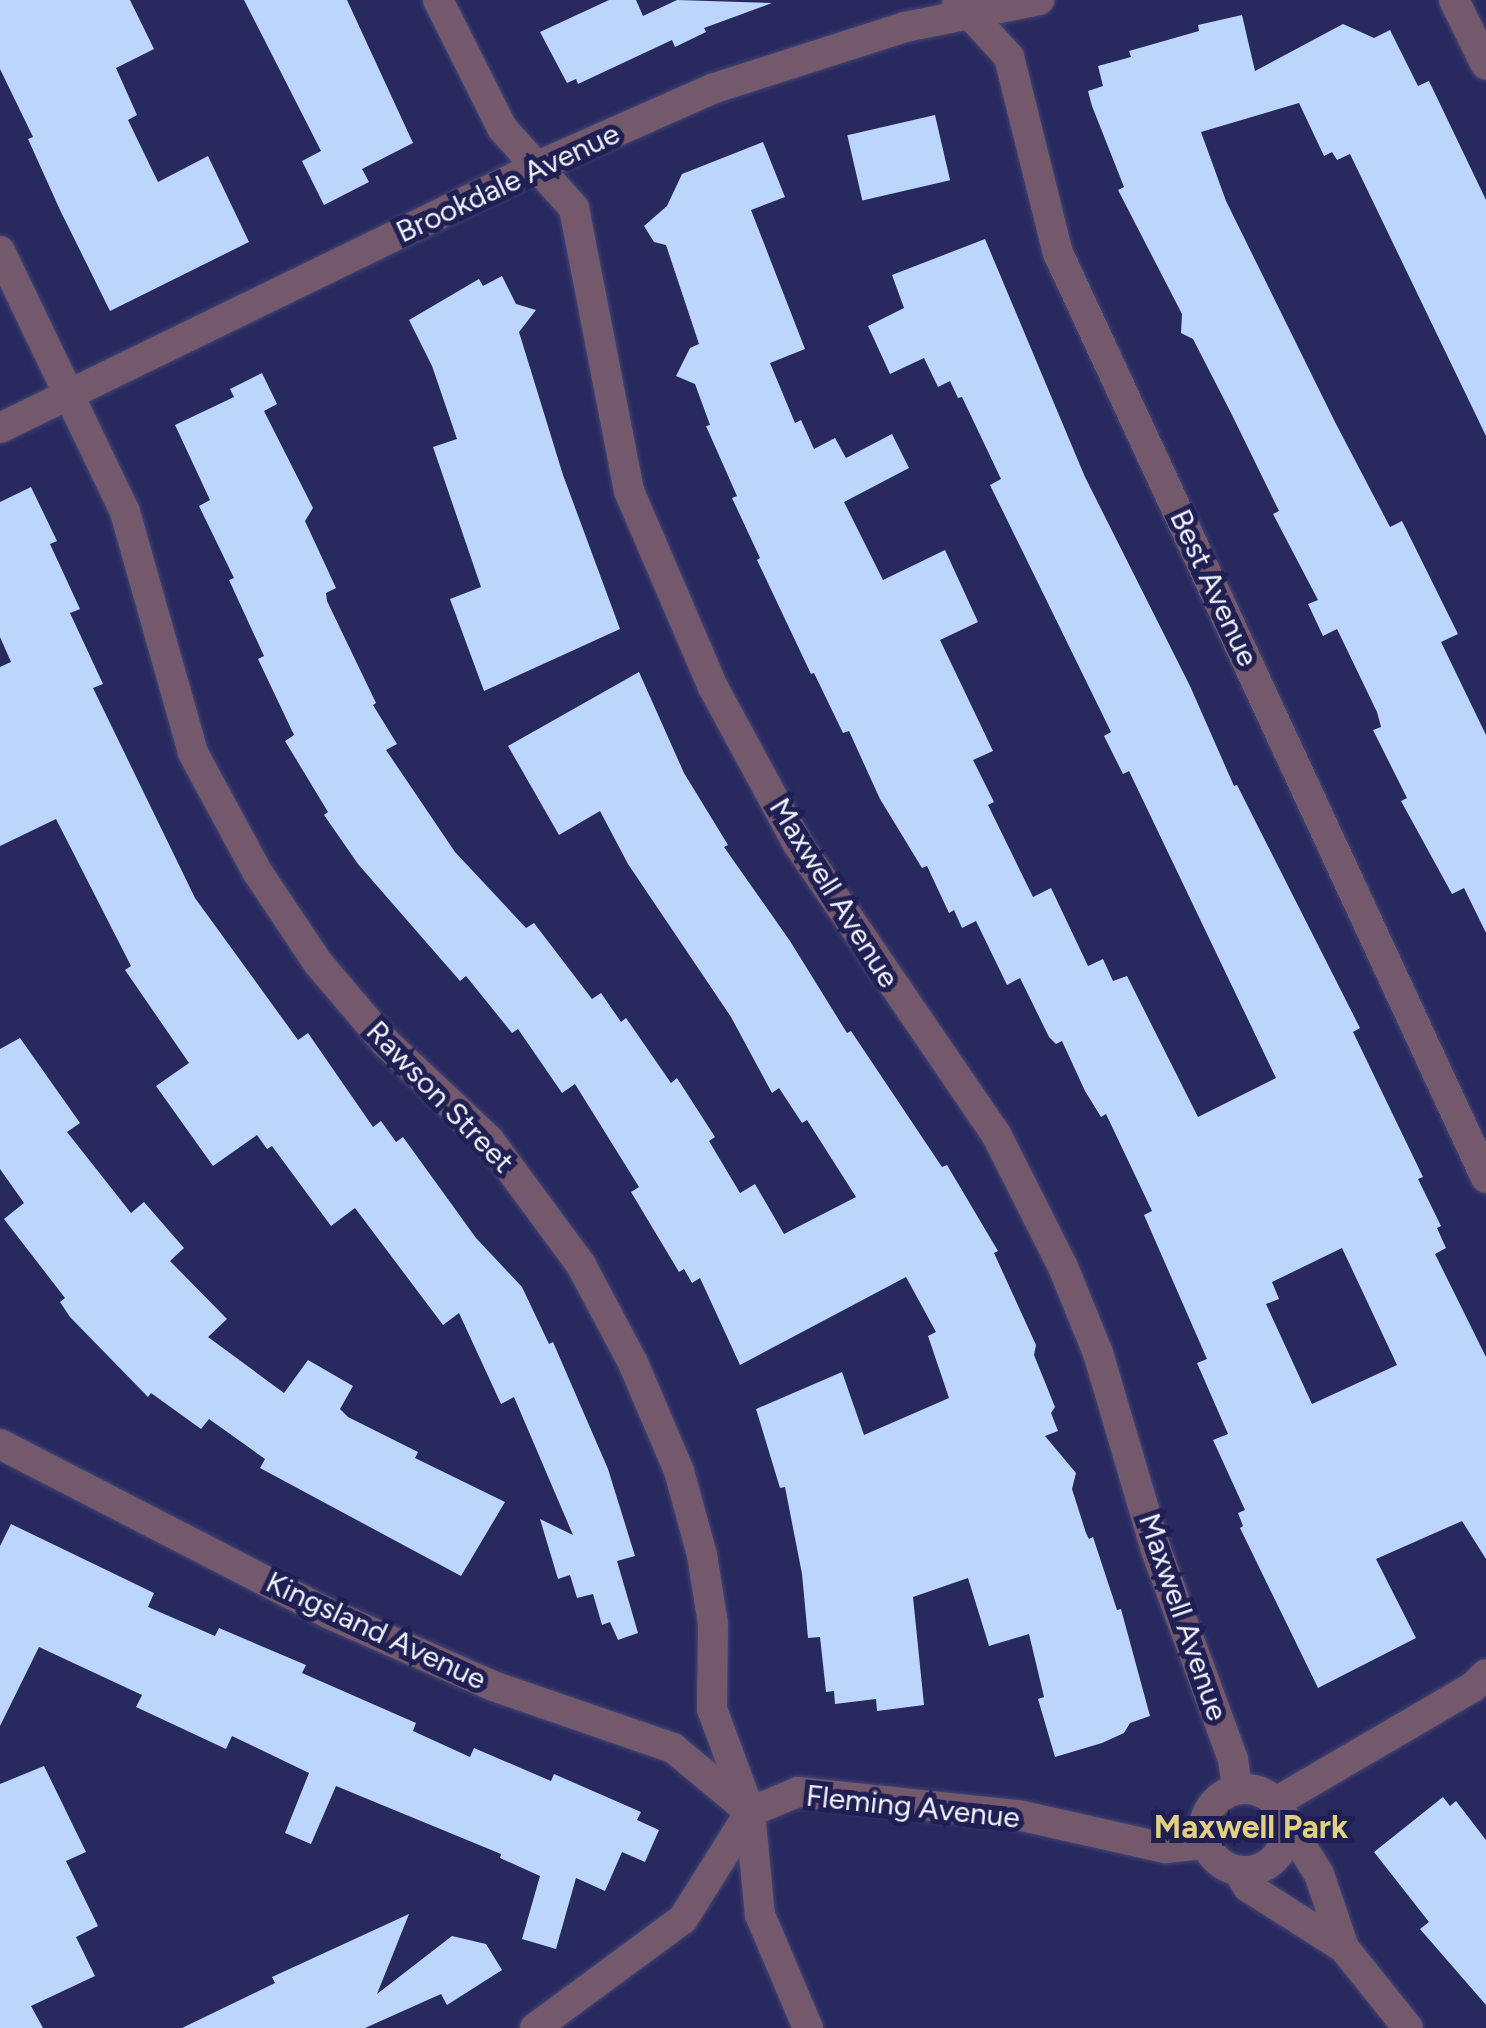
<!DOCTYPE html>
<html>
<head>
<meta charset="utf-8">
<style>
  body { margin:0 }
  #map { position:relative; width:1486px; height:2028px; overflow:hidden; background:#28295f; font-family:Figtree,sans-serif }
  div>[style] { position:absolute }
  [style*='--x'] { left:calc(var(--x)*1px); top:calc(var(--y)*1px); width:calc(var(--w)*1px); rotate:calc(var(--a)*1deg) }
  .building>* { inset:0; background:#bcd5fa; transform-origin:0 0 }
  .roads { filter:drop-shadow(0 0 2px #444575) drop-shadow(0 0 2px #444575) }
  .minor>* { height:30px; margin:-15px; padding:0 15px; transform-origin:15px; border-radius:15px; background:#73596b }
  .minor>.ring { margin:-15px; padding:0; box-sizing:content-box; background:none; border:30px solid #73596b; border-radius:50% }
  span { translate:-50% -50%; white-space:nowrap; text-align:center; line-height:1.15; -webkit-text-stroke:10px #1f1f54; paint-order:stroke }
  .street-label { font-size:30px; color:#f1f2f9 }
  .neighbourhood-label { font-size:32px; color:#dfd082; font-weight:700 }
</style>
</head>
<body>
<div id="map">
  <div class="building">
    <i style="clip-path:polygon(0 0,130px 0,154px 49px,116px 68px,137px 115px,128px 120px,158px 182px,208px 156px,249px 242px,110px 311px,60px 210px,28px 139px,33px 137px,0 69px)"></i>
    <i style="clip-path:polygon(244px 0,347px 0,413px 143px,362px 169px,369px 182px,324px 205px,302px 161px,321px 151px)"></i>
    <i style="clip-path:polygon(609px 0,636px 0,643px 16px,677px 0,772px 3px,704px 28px,706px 32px,675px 47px,672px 40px,578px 84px,576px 79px,567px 83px,540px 32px)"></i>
    <i style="clip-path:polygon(1242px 15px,1255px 71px,1343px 24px,1374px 38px,1390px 30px,1418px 86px,1429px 81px,1486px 200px,1486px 436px,1350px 154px,1337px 160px,1332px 152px,1324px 156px,1299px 103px,1201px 132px,1226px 201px,1335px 422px,1390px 527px,1402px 521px,1458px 634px,1441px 642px,1486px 735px,1486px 933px,1464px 888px,1452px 894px,1401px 801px,1407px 798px,1373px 730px,1381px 727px,1377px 712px,1337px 629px,1323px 636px,1308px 604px,1318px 600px,1273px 514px,1279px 511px,1231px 413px,1193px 339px,1181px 333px,1182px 314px,1118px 190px,1124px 187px,1092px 106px,1088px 91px,1103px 86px,1098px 66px,1131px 57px,1129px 51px,1199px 31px,1198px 25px)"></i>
    <i style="left:935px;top:115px;width:67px;height:90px;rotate:77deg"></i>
    <i style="clip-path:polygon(evenodd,763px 142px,785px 197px,751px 210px,805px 349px,770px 363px,795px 423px,801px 420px,814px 449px,835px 438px,846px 458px,892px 434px,909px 468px,844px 502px,883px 580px,945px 550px,978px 622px,940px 640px,993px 751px,973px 760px,994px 802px,988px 805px,1033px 897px,1051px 888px,1088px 966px,1103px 959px,1113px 981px,1127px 976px,1198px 1117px,1276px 1078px,1129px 771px,1123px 774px,1104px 736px,1111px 732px,990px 485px,1001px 479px,962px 397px,958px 398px,950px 381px,938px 387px,924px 358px,890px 374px,868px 326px,904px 308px,892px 275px,985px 239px,1085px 477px,1190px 686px,1234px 786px,1237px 785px,1360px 1028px,1353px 1032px,1423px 1177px,1418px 1179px,1441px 1226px,1437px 1228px,1446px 1248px,1435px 1254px,1486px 1357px,1486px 1559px,1462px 1521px,1376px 1559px,1416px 1638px,1318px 1688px,1240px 1528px,1243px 1526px,1238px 1513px,1245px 1510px,1213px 1440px,1228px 1434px,1197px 1363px,1207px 1359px,1144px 1215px,1152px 1211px,1106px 1114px,1101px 1117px,1085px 1091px,1062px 1041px,1056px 1044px,1049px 1037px,1020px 978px,1007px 985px,976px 921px,962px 928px,954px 910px,949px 913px,927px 866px,922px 868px,880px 799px,849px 731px,843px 733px,814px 673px,811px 674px,757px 560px,760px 558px,732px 498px,737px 496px,706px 426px,710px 425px,695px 384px,676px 376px,690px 348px,699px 344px,666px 245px,654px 242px,644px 226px,667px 206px,682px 174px,763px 142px,1342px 1248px,1397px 1365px,1312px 1404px,1266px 1304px,1279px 1299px,1272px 1282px,1342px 1248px)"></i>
    <i style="clip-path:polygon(502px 276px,516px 304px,536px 310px,519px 332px,563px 475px,620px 629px,484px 691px,450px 599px,481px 587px,433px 447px,457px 439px,432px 366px,409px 320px,479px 279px,483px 286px)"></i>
    <i style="clip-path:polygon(262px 373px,277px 404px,264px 411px,313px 508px,305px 521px,336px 588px,326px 593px,327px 601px,376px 703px,373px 705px,397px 744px,386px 750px,455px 852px,526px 928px,534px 923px,592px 999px,601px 993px,621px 1022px,626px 1018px,671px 1083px,677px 1078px,715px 1137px,709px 1141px,740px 1193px,755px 1184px,784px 1234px,856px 1197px,807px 1120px,802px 1123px,779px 1088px,772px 1093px,731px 1017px,628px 864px,600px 811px,559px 835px,508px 746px,639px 672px,684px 773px,728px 845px,724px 847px,790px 941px,847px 1033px,851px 1031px,942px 1167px,947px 1165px,998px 1251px,994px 1253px,1036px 1345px,1034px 1355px,1055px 1407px,1051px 1413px,1058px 1431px,1045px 1436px,1076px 1473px,1072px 1489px,1086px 1533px,1089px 1539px,1093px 1537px,1117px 1610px,1121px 1609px,1150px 1716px,1130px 1723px,1124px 1733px,1102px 1743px,1055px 1757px,1038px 1699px,1044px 1697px,1029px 1634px,989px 1646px,968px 1578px,913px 1597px,924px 1705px,877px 1711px,876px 1699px,835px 1704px,834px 1691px,826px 1692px,820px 1637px,808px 1638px,802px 1574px,785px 1487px,780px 1488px,756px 1409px,842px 1372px,864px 1435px,949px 1398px,928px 1336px,936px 1332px,906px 1277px,740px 1365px,700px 1278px,692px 1283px,684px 1269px,679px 1272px,631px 1192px,639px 1187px,575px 1084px,562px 1093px,518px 1029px,512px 1033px,466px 976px,460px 981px,358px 864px,324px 815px,328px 812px,285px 741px,294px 735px,258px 659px,264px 656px,229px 580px,234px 578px,199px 506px,210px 500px,175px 425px,234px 397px,230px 389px)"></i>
    <i style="clip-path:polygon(31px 487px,57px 541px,50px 544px,80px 609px,70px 613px,103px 684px,93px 688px,195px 898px,298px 1040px,308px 1033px,373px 1127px,381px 1121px,396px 1142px,403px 1137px,476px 1238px,522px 1287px,549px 1344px,553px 1342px,608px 1469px,635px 1556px,617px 1561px,638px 1633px,618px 1640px,610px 1622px,602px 1625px,593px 1594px,577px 1598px,570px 1575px,558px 1579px,540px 1519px,573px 1535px,514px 1397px,501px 1404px,459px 1313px,443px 1325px,355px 1208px,331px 1226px,272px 1146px,267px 1149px,257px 1135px,213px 1166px,156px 1086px,189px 1063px,125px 970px,131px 966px,56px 819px,0 846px,0 667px,11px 662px,0 637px,0 502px)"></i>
    <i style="clip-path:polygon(20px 1038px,80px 1123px,67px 1132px,131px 1213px,144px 1202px,184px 1248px,170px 1261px,227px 1319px,208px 1337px,284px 1393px,308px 1360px,353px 1386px,340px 1409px,348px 1417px,418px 1452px,415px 1458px,505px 1502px,461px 1576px,260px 1468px,265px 1459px,209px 1419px,201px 1429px,151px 1393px,148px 1397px,70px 1317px,60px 1302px,65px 1298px,4px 1219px,24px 1203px,0 1169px,0 1049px)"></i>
    <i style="clip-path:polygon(11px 1524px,154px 1593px,148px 1607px,215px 1636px,219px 1628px,306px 1665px,302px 1673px,416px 1723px,413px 1731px,470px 1757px,474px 1748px,551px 1781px,554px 1774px,641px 1812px,637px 1820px,659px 1830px,645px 1862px,622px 1852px,605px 1891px,576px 1878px,556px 1949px,522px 1939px,540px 1876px,500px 1858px,501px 1854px,336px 1786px,311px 1844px,285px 1833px,309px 1773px,232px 1736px,226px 1749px,136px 1707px,142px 1695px,39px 1647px,0 1726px,0 1546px)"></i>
    <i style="clip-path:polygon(44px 1766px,86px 1852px,66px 1861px,98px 1926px,76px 1937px,95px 1976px,31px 2006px,43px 2028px,0 2028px,0 1784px)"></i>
    <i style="clip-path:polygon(1443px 1797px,1450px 1806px,1456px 1801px,1486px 1840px,1486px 2005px,1420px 1929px,1429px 1922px,1374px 1852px)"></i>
    <i style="clip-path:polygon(409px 1914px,377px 1994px,452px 1936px,486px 1944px,502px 1970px,447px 2005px,441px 1994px,365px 2028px,182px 2028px,275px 1983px,272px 1977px)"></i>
  </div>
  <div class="roads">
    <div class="minor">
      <i style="--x:438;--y:0;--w:143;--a:63.4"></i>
      <i style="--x:502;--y:128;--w:108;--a:48"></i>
      <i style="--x:574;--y:208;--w:288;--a:79"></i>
      <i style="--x:629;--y:491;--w:213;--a:66.8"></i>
      <i style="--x:713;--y:687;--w:179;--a:61.6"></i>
      <i style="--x:798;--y:844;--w:351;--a:55.7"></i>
      <i style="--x:996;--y:1134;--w:149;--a:63.3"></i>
      <i style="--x:1063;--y:1267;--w:93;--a:67.9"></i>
      <i style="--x:1098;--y:1353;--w:205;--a:73.6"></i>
      <i style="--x:1156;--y:1550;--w:223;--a:69.8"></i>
      <i style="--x:1233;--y:1759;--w:30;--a:82"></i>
      <i style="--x:957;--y:0;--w:77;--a:47.6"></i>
      <i style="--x:1009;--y:57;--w:202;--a:76"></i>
      <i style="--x:1058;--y:253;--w:1019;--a:65.17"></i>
      <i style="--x:1454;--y:0;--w:72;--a:63.8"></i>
      <i style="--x:0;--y:251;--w:289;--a:64.4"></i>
      <i style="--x:125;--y:512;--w:250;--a:74.2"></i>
      <i style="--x:193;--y:753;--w:136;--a:61.6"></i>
      <i style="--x:258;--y:873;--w:108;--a:56.3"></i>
      <i style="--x:318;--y:963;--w:105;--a:49.6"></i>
      <i style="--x:386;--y:1043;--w:141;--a:43.3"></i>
      <i style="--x:489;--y:1140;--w:155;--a:53.6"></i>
      <i style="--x:581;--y:1265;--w:111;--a:62"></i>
      <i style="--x:633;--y:1363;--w:117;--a:66.9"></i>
      <i style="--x:679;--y:1471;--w:87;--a:74.7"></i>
      <i style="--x:702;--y:1555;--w:70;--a:80.9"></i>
      <i style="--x:713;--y:1624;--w:85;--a:90.7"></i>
      <i style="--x:712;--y:1709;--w:110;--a:69.7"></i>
      <i style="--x:750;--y:1812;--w:103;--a:84.5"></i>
      <i style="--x:760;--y:1915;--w:123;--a:67"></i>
      <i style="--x:0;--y:428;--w:596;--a:-25.96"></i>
      <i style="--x:536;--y:167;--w:193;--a:-23.9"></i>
      <i style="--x:712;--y:89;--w:203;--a:-17.8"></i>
      <i style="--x:905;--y:27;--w:137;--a:-11.4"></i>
      <i style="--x:0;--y:1444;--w:371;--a:27.3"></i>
      <i style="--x:330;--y:1614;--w:178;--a:23.8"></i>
      <i style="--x:493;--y:1686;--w:190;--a:19"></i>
      <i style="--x:673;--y:1748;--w:97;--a:39.6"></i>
      <i class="ring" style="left:1204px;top:1789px;width:52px;height:52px"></i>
      <i style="--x:1276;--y:1802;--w:228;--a:-30.3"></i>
      <i style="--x:1473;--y:1687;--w:18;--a:-45"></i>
      <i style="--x:1285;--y:1820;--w:64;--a:57.8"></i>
      <i style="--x:1319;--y:1874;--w:78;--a:71.3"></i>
      <i style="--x:1344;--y:1948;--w:102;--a:51.3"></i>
      <i style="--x:1238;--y:1871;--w:19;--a:58"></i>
      <i style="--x:1248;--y:1887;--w:114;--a:32.4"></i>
      <i style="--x:535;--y:2028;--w:184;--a:-36.4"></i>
      <i style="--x:683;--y:1919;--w:126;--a:-57.9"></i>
      <i style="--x:750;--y:1812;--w:52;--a:-22.6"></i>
      <i style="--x:798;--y:1792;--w:221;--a:6"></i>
      <i style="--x:1018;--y:1815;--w:151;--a:12.7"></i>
      <i style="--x:1165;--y:1848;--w:40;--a:-5.7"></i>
    </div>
  </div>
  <div class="street-label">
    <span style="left:508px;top:183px;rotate:-25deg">Brookdale Avenue</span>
    <span style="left:1214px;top:588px;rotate:65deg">Best Avenue</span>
    <span style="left:834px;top:893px;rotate:58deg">Maxwell Avenue</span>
    <span style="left:440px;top:1097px;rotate:46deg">Rawson Street</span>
    <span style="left:1183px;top:1617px;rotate:71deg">Maxwell Avenue</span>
    <span style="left:376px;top:1631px;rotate:25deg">Kingsland Avenue</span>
    <span style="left:913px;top:1807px;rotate:6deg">Fleming Avenue</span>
  </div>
  <div class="neighbourhood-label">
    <span style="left:1251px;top:1827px">Maxwell Park</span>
  </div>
</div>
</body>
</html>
